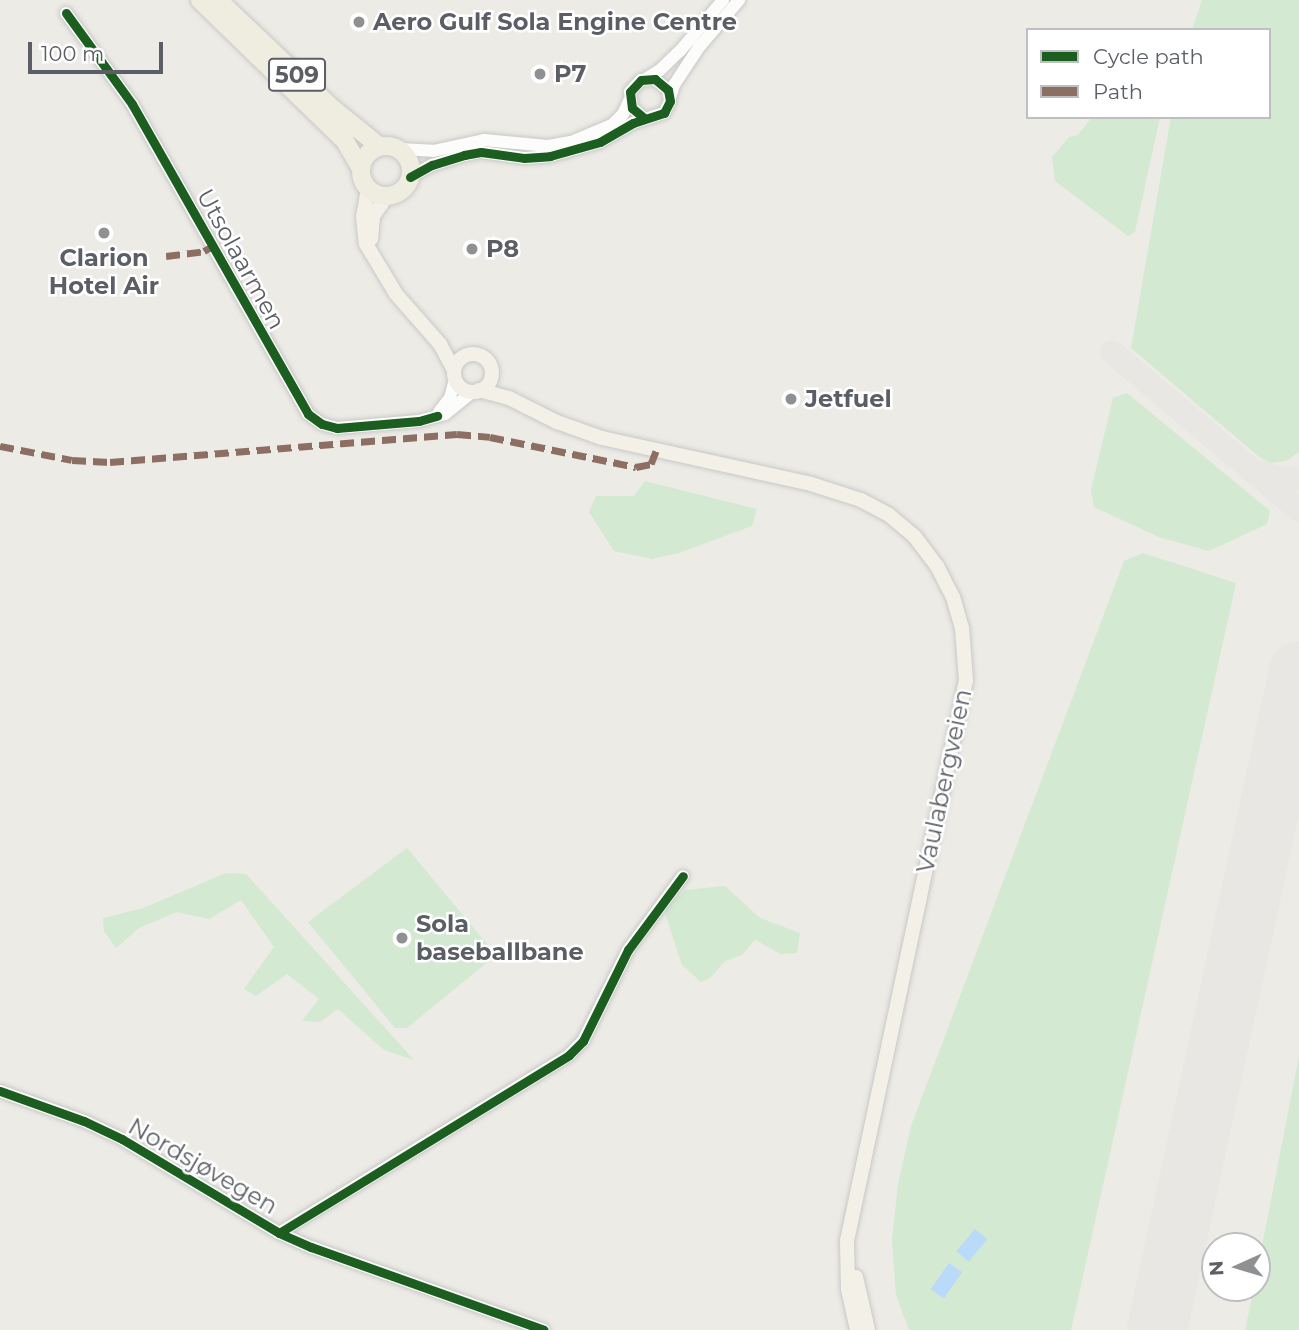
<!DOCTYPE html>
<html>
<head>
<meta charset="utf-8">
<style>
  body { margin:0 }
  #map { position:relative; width:1299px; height:1330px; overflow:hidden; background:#ecebe6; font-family:Montserrat,sans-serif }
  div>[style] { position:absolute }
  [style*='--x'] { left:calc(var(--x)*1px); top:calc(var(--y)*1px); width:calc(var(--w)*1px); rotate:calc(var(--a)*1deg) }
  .green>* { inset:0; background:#d3e9d1 }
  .water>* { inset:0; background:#b9daf8; transform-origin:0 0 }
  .taxiway>* { height:24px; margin:-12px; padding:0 12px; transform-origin:12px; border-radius:12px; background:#e8e7e4 }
  .runway>* { height:60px; margin:-30px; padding:0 30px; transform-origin:30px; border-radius:30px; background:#e8e7e4 }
  .roads { filter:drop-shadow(0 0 2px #c8c8c7) drop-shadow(0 0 2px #c8c8c7) }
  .minor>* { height:12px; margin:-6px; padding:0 6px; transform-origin:6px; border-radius:6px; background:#fcfcfb }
  .major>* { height:14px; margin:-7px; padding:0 7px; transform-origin:7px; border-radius:7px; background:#f3f1e7 }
  .major>.ring { margin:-7px; padding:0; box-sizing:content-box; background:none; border:14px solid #f3f1e7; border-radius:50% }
  .highway>* { height:18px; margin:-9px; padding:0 9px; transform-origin:9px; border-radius:9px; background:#efece0 }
  .highway>.ring { margin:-9px; padding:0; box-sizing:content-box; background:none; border:18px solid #efece0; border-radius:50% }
  .quiet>* { height:7px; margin-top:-3.5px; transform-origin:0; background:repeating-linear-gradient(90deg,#8d6e63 0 14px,transparent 0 21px) }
  .cycleway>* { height:9px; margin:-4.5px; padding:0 4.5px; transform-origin:4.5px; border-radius:4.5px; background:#1b5e20 }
  .dots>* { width:19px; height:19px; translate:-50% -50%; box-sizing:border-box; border:4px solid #fff; border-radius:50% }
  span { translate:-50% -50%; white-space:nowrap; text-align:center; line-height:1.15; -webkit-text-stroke:5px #fff; paint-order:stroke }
  .shield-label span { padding:2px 5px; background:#fff; border:2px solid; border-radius:5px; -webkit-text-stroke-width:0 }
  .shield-label { font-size:23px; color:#5b5f65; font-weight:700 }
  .poi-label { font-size:24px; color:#5b5f65; font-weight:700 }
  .left { translate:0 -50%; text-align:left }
  .street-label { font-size:24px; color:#5b5f65 }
  .legend { position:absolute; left:1026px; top:28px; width:245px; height:91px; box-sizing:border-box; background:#fff; border:2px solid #bdbfc1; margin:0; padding:9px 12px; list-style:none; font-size:21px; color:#5b5f65 }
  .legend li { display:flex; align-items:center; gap:14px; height:35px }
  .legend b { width:35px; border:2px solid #bdbfc1 }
  .north { position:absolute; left:1201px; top:1232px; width:70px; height:70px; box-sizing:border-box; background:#fff; border:2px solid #bdbfc1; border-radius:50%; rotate:266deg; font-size:19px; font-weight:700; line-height:28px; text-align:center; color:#5b5f65 }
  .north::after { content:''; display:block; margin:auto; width:24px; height:32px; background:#8e9092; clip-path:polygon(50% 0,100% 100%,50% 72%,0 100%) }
  .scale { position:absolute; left:28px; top:42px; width:135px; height:32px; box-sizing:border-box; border:4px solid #5b5f65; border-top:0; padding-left:9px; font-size:21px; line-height:24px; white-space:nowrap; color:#5b5f65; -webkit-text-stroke:5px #fff; paint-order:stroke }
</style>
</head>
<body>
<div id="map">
  <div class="green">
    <i style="clip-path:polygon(1202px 0,1299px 0,1299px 452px,1286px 461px,1270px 463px,1258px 456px,1131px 348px,1171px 117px,1269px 117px,1269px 30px,1192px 30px)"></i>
    <i style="clip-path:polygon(1092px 117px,1160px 117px,1135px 232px,1128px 236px,1055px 181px,1052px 157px,1069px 137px,1078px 135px)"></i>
    <i style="clip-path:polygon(1127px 393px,1270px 511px,1267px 524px,1209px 551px,1159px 537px,1094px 507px,1091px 490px,1113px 398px)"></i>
    <i style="clip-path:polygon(645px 481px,757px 509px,752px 526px,679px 553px,652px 559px,614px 551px,589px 512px,596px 496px,634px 496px)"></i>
    <i style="clip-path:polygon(1143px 553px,1236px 583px,1071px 1330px,909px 1330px,896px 1295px,892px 1240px,898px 1184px,911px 1126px,1124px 561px)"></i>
    <i style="clip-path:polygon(407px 848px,496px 955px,407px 1028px,395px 1028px,308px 922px)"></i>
    <i style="clip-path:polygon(226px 873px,246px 874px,414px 1060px,384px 1050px,338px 1009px,320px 1022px,302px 1021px,319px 999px,287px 974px,256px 996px,244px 989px,274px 947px,241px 900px,209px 919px,177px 912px,139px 928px,116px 948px,104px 931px,103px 918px,143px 908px)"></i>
    <i style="clip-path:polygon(725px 886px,760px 918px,800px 933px,797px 953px,781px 954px,755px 940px,742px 955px,725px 961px,710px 978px,701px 982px,682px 965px,664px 910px,685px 890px)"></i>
    <i style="clip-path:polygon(1299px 1056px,1299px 1330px,1245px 1330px,1254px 1288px,1257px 1288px,1257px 1272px)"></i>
  </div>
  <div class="water">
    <i style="left:975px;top:1229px;width:16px;height:29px;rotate:40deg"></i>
    <i style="left:949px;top:1263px;width:16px;height:32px;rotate:35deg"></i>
  </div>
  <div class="taxiway">
    <i style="--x:1112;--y:352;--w:245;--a:40.2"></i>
    <i style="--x:1259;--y:472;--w:24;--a:17"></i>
    <i style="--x:1282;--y:479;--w:17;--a:-3"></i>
  </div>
  <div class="runway">
    <i style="--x:1157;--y:1330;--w:674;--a:-77.84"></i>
  </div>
  <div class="roads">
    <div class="minor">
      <i style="--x:66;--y:13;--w:112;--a:54"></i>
      <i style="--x:132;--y:104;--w:356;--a:60.4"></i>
      <i style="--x:308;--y:414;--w:17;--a:36"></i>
      <i style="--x:322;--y:424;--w:16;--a:15"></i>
      <i style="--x:337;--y:428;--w:82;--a:-4.9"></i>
      <i style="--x:419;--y:421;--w:27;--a:-15"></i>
      <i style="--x:445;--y:414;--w:36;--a:-39"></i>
      <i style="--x:647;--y:78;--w:15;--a:-32"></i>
      <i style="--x:660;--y:70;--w:28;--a:-44"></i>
      <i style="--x:680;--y:51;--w:67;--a:-49.9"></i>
      <i style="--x:670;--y:98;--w:14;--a:-73"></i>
      <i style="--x:674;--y:85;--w:45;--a:-56.7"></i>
      <i style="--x:699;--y:47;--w:62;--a:-49.6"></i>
      <i style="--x:400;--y:149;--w:33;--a:3"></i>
      <i style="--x:433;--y:151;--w:52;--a:-12.2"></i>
      <i style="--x:484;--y:140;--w:64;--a:5.4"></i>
      <i style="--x:548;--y:146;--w:23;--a:-10"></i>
      <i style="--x:571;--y:142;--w:44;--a:-22.5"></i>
      <i style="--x:612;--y:125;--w:16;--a:-45"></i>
      <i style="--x:623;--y:114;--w:14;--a:-65"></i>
      <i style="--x:410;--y:177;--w:25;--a:-29"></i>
      <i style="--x:432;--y:165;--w:34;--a:-17"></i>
      <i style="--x:464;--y:155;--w:17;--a:-10"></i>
      <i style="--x:481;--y:152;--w:43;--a:7.9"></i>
      <i style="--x:524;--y:158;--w:26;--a:-4"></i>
      <i style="--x:550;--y:156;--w:52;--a:-15.6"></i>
      <i style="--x:600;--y:142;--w:38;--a:-30"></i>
      <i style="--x:633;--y:123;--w:33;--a:-18"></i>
      <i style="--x:664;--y:113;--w:13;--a:-63"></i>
      <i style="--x:670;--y:101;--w:11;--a:-100"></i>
      <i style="--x:668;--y:90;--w:17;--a:-140"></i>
      <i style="--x:655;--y:79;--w:14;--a:176"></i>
      <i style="--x:641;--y:80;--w:16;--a:133"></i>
      <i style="--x:630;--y:92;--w:16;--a:83"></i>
      <i style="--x:632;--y:108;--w:16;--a:40"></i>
      <i style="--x:439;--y:412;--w:18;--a:-52"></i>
      <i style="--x:450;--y:398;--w:20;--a:-75"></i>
      <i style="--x:0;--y:1091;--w:89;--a:19.7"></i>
      <i style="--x:84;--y:1121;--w:42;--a:25.3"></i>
      <i style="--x:122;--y:1139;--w:183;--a:30.9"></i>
      <i style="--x:279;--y:1233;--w:35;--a:24"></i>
      <i style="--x:311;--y:1247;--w:247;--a:19.6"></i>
      <i style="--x:279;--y:1233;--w:340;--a:-31.5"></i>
      <i style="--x:569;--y:1055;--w:20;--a:-45"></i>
      <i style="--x:583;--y:1041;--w:102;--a:-63.7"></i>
      <i style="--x:628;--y:950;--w:92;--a:-53.4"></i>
    </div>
    <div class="major">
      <i style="--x:368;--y:189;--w:28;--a:100"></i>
      <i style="--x:363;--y:217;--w:27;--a:84"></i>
      <i style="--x:366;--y:244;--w:58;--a:59"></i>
      <i style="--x:396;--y:294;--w:67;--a:48.7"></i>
      <i style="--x:440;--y:344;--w:30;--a:62"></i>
      <i style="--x:371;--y:239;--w:23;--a:-85"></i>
      <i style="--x:373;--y:216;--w:24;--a:-55"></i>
      <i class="ring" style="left:454px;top:354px;width:24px;height:24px"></i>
      <i style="--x:479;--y:390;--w:31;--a:15"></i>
      <i style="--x:509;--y:398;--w:54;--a:26.6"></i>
      <i style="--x:557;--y:422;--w:48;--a:19.6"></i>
      <i style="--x:602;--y:438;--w:214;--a:12.4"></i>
      <i style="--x:811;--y:484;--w:52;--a:17.7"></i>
      <i style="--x:861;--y:500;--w:32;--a:28"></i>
      <i style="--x:889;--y:515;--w:34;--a:40"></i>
      <i style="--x:915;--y:537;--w:36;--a:53"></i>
      <i style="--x:937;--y:566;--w:35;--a:63"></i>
      <i style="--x:953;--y:597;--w:32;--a:74"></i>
      <i style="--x:962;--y:628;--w:52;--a:85.6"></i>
      <i style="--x:966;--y:680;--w:573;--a:101.98"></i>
      <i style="--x:847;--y:1241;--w:48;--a:88.8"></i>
      <i style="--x:848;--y:1289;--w:42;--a:77.6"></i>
      <i style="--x:856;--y:1277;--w:54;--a:77.2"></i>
    </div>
    <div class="highway">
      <i style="--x:200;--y:0;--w:202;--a:44.2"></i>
      <i style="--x:345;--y:141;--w:32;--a:60"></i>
      <i style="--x:218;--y:0;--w:157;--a:43.5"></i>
      <i style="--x:332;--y:108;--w:60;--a:39"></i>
      <i class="ring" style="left:361px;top:146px;width:32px;height:32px"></i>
    </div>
  </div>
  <div class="quiet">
    <i style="--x:166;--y:256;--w:38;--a:-7"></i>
    <i style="--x:204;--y:251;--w:10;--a:-29"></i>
    <i style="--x:0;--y:446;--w:73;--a:11"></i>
    <i style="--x:72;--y:460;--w:38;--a:3"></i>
    <i style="--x:110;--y:462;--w:348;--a:-4.6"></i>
    <i style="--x:457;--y:434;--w:33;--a:5"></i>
    <i style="--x:490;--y:437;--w:149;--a:11.6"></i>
    <i style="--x:636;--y:467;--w:15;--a:-11"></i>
    <i style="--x:651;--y:464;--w:14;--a:-69"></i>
  </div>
  <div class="cycleway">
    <i style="--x:66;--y:13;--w:112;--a:54"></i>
    <i style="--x:132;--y:104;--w:356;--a:60.4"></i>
    <i style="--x:308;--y:414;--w:17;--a:36"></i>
    <i style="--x:322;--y:424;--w:16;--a:15"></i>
    <i style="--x:337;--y:428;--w:82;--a:-4.9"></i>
    <i style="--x:419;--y:421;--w:19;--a:-16"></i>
    <i style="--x:410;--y:177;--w:25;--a:-29"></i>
    <i style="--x:432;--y:165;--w:34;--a:-17"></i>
    <i style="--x:464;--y:155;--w:17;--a:-10"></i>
    <i style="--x:481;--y:152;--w:43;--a:7.9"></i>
    <i style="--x:524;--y:158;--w:26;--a:-4"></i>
    <i style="--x:550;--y:156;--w:52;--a:-15.6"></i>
    <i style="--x:600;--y:142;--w:38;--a:-30"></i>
    <i style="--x:633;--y:123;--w:33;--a:-18"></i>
    <i style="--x:664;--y:113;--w:13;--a:-63"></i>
    <i style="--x:670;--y:101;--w:11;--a:-100"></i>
    <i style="--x:668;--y:90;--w:17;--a:-140"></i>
    <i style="--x:655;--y:79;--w:14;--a:176"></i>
    <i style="--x:641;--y:80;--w:16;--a:133"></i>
    <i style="--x:630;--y:92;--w:16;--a:83"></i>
    <i style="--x:632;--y:108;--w:16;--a:40"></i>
    <i style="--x:0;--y:1091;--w:89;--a:19.7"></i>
    <i style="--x:84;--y:1121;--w:42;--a:25.3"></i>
    <i style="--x:122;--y:1139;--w:183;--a:30.9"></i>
    <i style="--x:279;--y:1233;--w:35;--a:24"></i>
    <i style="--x:311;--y:1247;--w:247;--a:19.6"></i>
    <i style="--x:279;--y:1233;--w:340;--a:-31.5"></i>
    <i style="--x:569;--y:1055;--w:20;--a:-45"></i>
    <i style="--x:583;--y:1041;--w:102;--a:-63.7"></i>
    <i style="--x:628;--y:950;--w:92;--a:-53.4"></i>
  </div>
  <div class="dots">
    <i style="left:359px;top:22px;background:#8e9092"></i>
    <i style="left:540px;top:74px;background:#8e9092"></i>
    <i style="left:104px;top:233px;background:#8e9092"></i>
    <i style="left:472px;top:249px;background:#8e9092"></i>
    <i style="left:791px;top:399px;background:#8e9092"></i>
    <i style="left:402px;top:938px;background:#8e9092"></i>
  </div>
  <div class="shield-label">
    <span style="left:297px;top:75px">509</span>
  </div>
  <div class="poi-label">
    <span class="left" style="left:373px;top:22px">Aero Gulf Sola Engine Centre</span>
    <span class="left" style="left:554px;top:74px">P7</span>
    <span class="left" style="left:486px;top:249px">P8</span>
    <span style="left:104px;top:272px">Clarion<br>Hotel Air</span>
    <span class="left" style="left:805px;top:399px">Jetfuel</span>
    <span class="left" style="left:416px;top:938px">Sola<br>baseballbane</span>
  </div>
  <div class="street-label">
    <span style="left:241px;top:259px;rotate:61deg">Utsolaarmen</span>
    <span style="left:944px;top:781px;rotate:-78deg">Vaulabergveien</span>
    <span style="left:203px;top:1166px;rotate:30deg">Nordsjøvegen</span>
  </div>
  <ul class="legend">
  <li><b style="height:9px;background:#1b5e20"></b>Cycle path</li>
  <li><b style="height:9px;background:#8d6e63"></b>Path</li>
  </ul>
  <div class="north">N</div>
  <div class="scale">100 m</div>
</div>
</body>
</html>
